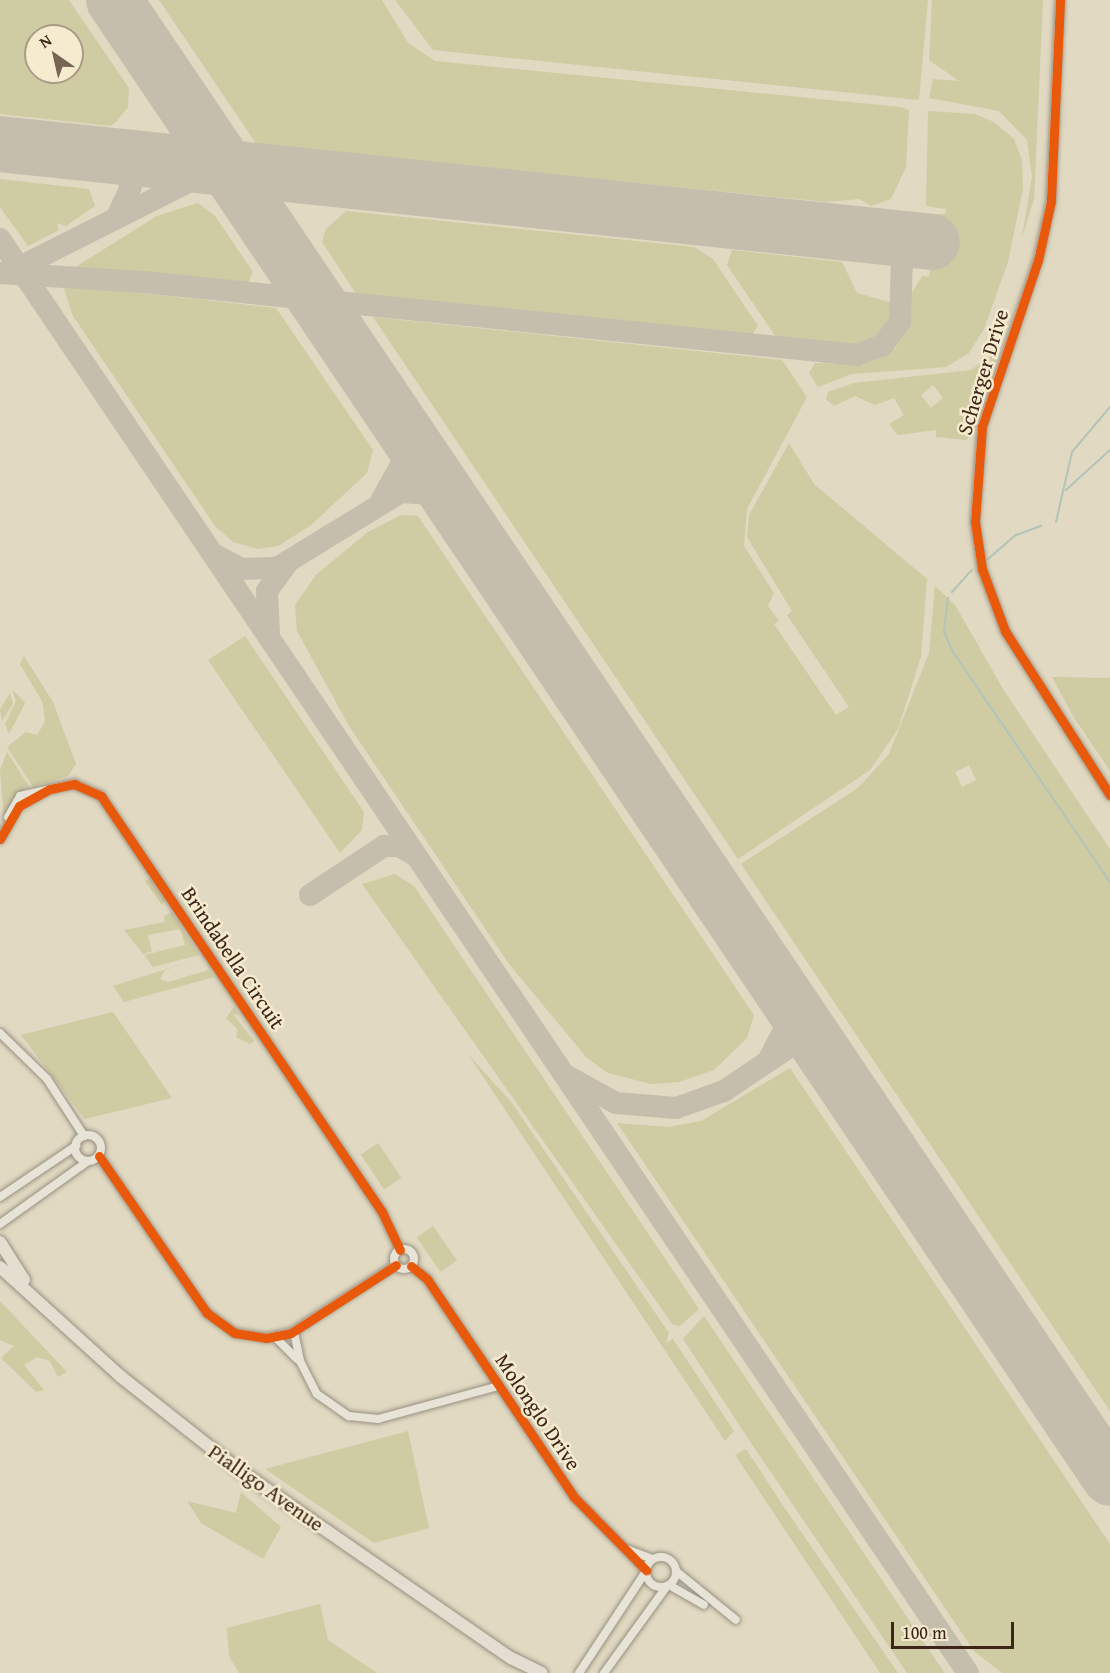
<!DOCTYPE html>
<html>
<head>
<meta charset="utf-8">
<style>
  body { margin:0 }
  #map { position:relative; width:1110px; height:1673px; overflow:hidden; background:#e1d9c1; font-family:"Gentium Book Plus",serif }
  div>[style] { position:absolute }
  [style*='--x'] { left:calc(var(--x)*1px); top:calc(var(--y)*1px); width:calc(var(--w)*1px); rotate:calc(var(--a)*1deg) }
  .green>* { inset:0; background:#cfcba2; transform-origin:0 0 }
  .stream>* { height:2px; margin:-1px; padding:0 1px; transform-origin:1px; border-radius:1px; background:#b1c4b8 }
  .taxiway>* { height:22px; margin:-11px; padding:0 11px; transform-origin:11px; border-radius:11px; background:#c6bead }
  .runway>* { height:56px; margin:-28px; padding:0 28px; transform-origin:28px; border-radius:28px; background:#c6bead }
  .roads { filter:drop-shadow(0 0 2px #989082) drop-shadow(0 0 2px #989082) }
  .street>* { height:8px; margin:-4px; padding:0 4px; transform-origin:4px; border-radius:4px; background:#e7e3d7 }
  .street>.ring { margin:-4px; padding:0; box-sizing:content-box; background:none; border:8px solid #e7e3d7; border-radius:50% }
  .primary>* { height:12px; margin:-6px; padding:0 6px; transform-origin:6px; border-radius:6px; background:#e3ded0 }
  .cycleway>* { height:9px; margin:-4.5px; padding:0 4.5px; transform-origin:4.5px; border-radius:4.5px; background:#e8590c }
  span { translate:-50% -50%; white-space:nowrap; text-align:center; line-height:1.15; -webkit-text-stroke:5px #f5ebce; paint-order:stroke }
  .street-label { font-size:21px; color:#3e251a }
  .north { position:absolute; left:24px; top:24px; width:60px; height:60px; box-sizing:border-box; background:#f5ebce; border:2px solid #ac9c86; border-radius:50%; rotate:326deg; font-size:16px; font-weight:700; line-height:24px; text-align:center; color:#3e251a }
  .north::after { content:''; display:block; margin:auto; width:21px; height:27px; background:#776454; clip-path:polygon(50% 0,100% 100%,50% 72%,0 100%) }
  .scale { position:absolute; left:891px; top:1622px; width:123px; height:27px; box-sizing:border-box; border:3px solid #3e251a; border-top:0; padding-left:8px; font-size:18px; line-height:21px; white-space:nowrap; color:#3e251a; -webkit-text-stroke:4px #f5ebce; paint-order:stroke }
</style>
</head>
<body>
<div id="map">
  <div class="green">
    <i style="clip-path:polygon(evenodd,0 0,69px 0,129px 88px,128px 107px,116px 122px,110px 126px,0 114px,0 0,36px 36px,72px 36px,72px 72px,36px 72px,36px 36px)"></i>
    <i style="clip-path:polygon(159px 0,382px 0,408px 43px,435px 61px,901px 107px,909px 110px,906px 167px,891px 199px,871px 206px,859px 199px,827px 202px,257px 145px)"></i>
    <i style="clip-path:polygon(395px 0,928px 0,919px 100px,433px 50px)"></i>
    <i style="clip-path:polygon(932px 0,1043px 0,1034px 199px,1022px 237px,1032px 177px,1027px 140px,999px 111px,929px 98px,933px 79px,959px 81px,929px 60px)"></i>
    <i style="clip-path:polygon(928px 111px,975px 114px,994px 122px,1014px 139px,1022px 160px,1023px 189px,1008px 262px,984px 329px,969px 353px,946px 367px,852px 374px,818px 387px,809px 373px,815px 363px,863px 365px,895px 349px,908px 327px,912px 293px,922px 276px,929px 277px,937px 214px,945px 214px,946px 209px,926px 206px)"></i>
    <i style="clip-path:polygon(0 179px,89px 189px,95px 206px,66px 226px,57px 223px,59px 230px,28px 246px,0 207px)"></i>
    <i style="clip-path:polygon(198px 203px,215px 216px,253px 272px,248px 283px,74px 268px,157px 216px)"></i>
    <i style="clip-path:polygon(346px 211px,695px 247px,713px 259px,758px 326px,750px 337px,359px 298px,322px 242px,326px 229px)"></i>
    <i style="clip-path:polygon(732px 250px,842px 262px,857px 293px,893px 303px,890px 327px,878px 341px,861px 348px,778px 340px,727px 265px)"></i>
    <i style="clip-path:polygon(70px 285px,276px 308px,373px 450px,367px 473px,310px 526px,278px 546px,258px 549px,233px 542px,215px 526px,73px 316px,64px 289px)"></i>
    <i style="clip-path:polygon(373px 317px,782px 360px,807px 397px,747px 509px,744px 546px,774px 593px,768px 606px,779px 621px,774px 624px,836px 715px,849px 707px,787px 615px,792px 611px,747px 537px,749px 515px,789px 443px,814px 484px,927px 579px,921px 657px,898px 729px,870px 770px,738px 859px)"></i>
    <i style="clip-path:polygon(evenodd,999px 351px,973px 434px,966px 440px,936px 437px,936px 430px,898px 435px,889px 424px,904px 415px,894px 398px,875px 405px,855px 396px,834px 406px,826px 399px,828px 392px,854px 383px,971px 370px,999px 351px,933px 385px,943px 398px,931px 408px,921px 395px,933px 385px)"></i>
    <i style="clip-path:polygon(401px 515px,418px 516px,754px 1015px,747px 1038px,714px 1070px,679px 1082px,651px 1084px,608px 1073px,587px 1058px,509px 964px,349px 726px,297px 631px,295px 605px,316px 575px,368px 532px)"></i>
    <i style="clip-path:polygon(evenodd,935px 586px,955px 605px,1003px 689px,1110px 849px,1110px 1411px,741px 864px,858px 788px,889px 754px,929px 653px,935px 586px,969px 765px,976px 780px,962px 787px,955px 772px,969px 765px)"></i>
    <i style="clip-path:polygon(245px 636px,364px 812px,362px 830px,340px 853px,208px 660px)"></i>
    <i style="clip-path:polygon(24px 656px,53px 702px,76px 764px,68px 776px,33px 787px,7px 747px,26px 732px,37px 735px,45px 722px,43px 703px,20px 664px)"></i>
    <i style="clip-path:polygon(1052px 677px,1110px 678px,1110px 771px,1073px 716px)"></i>
    <i style="clip-path:polygon(12px 689px,25px 703px,9px 734px,5px 724px,16px 701px)"></i>
    <i style="clip-path:polygon(10px 693px,13px 704px,2px 721px,0 710px)"></i>
    <i style="clip-path:polygon(7px 752px,29px 786px,13px 798px,4px 818px,0 770px)"></i>
    <i style="clip-path:polygon(395px 874px,414px 886px,699px 1309px,680px 1326px,673px 1325px,362px 884px)"></i>
    <i style="clip-path:polygon(150px 878px,165px 901px,162px 905px,145px 881px)"></i>
    <i style="clip-path:polygon(172px 912px,199px 955px,153px 967px,144px 955px,185px 945px,180px 929px,148px 935px,152px 951px,143px 954px,124px 930px,165px 922px,164px 916px)"></i>
    <i style="clip-path:polygon(201px 958px,165px 970px,160px 979px,168px 982px,209px 970px,214px 977px,124px 1002px,113px 986px)"></i>
    <i style="clip-path:polygon(234px 1007px,239px 1015px,233px 1014px,254px 1041px,250px 1044px,236px 1037px,238px 1030px,226px 1018px)"></i>
    <i style="clip-path:polygon(113px 1012px,172px 1098px,85px 1119px,21px 1035px)"></i>
    <i style="clip-path:polygon(468px 1054px,512px 1103px,669px 1333px,666px 1343px,673px 1339px,734px 1431px,725px 1441px)"></i>
    <i style="clip-path:polygon(790px 1068px,1110px 1544px,1110px 1673px,1002px 1673px,974px 1651px,617px 1123px,668px 1127px,701px 1121px)"></i>
    <i style="left:378px;top:1143px;width:42px;height:21px;rotate:56deg"></i>
    <i style="left:433px;top:1226px;width:42px;height:20px;rotate:55deg"></i>
    <i style="clip-path:polygon(0 1301px,67px 1372px,58px 1377px,50px 1361px,37px 1357px,24px 1365px,44px 1390px,36px 1392px,1px 1358px,14px 1346px,0 1340px)"></i>
    <i style="clip-path:polygon(704px 1316px,944px 1672px,945px 1673px,907px 1673px,753px 1446px,683px 1339px)"></i>
    <i style="clip-path:polygon(408px 1431px,429px 1528px,374px 1543px,265px 1469px)"></i>
    <i style="clip-path:polygon(746px 1449px,784px 1507px,898px 1673px,880px 1673px,735px 1455px)"></i>
    <i style="clip-path:polygon(241px 1492px,281px 1527px,263px 1559px,201px 1523px,187px 1501px,236px 1513px)"></i>
    <i style="clip-path:polygon(320px 1604px,328px 1640px,377px 1673px,239px 1673px,229px 1656px,227px 1628px)"></i>
  </div>
  <div class="stream">
    <i style="--x:1066;--y:490;--w:59;--a:-42.3"></i>
    <i style="--x:1056;--y:522;--w:72;--a:-77.1"></i>
    <i style="--x:1072;--y:452;--w:59;--a:-49.8"></i>
    <i style="--x:988;--y:559;--w:37;--a:-41"></i>
    <i style="--x:1016;--y:535;--w:27;--a:-20"></i>
    <i style="--x:952;--y:592;--w:30;--a:-48"></i>
    <i style="--x:948;--y:598;--w:34;--a:97"></i>
    <i style="--x:944;--y:632;--w:22;--a:66"></i>
    <i style="--x:953;--y:652;--w:278;--a:55.7"></i>
  </div>
  <div class="taxiway">
    <i style="--x:105;--y:155;--w:24;--a:38"></i>
    <i style="--x:124;--y:170;--w:18;--a:68"></i>
    <i style="--x:131;--y:187;--w:33;--a:115"></i>
    <i style="--x:171;--y:188;--w:40;--a:-56"></i>
    <i style="--x:193;--y:155;--w:44;--a:-93.9"></i>
    <i style="--x:0;--y:239;--w:1730;--a:55.98"></i>
    <i style="--x:16;--y:269;--w:195;--a:-26.8"></i>
    <i style="--x:190;--y:181;--w:34;--a:7"></i>
    <i style="--x:224;--y:185;--w:36;--a:36"></i>
    <i style="--x:0;--y:273;--w:143;--a:3.6"></i>
    <i style="--x:143;--y:282;--w:718;--a:5.84"></i>
    <i style="--x:857;--y:355;--w:28;--a:-21"></i>
    <i style="--x:883;--y:345;--w:29;--a:-54"></i>
    <i style="--x:900;--y:322;--w:65;--a:-88.2"></i>
    <i style="--x:902;--y:257;--w:30;--a:-138"></i>
    <i style="--x:303;--y:300;--w:36;--a:38"></i>
    <i style="--x:382;--y:499;--w:47;--a:-60.7"></i>
    <i style="--x:405;--y:458;--w:41;--a:-102.7"></i>
    <i style="--x:215;--y:555;--w:30;--a:28"></i>
    <i style="--x:241;--y:569;--w:36;--a:-2"></i>
    <i style="--x:277;--y:568;--w:145;--a:-31.5"></i>
    <i style="--x:401;--y:492;--w:30;--a:4"></i>
    <i style="--x:431;--y:494;--w:30;--a:30"></i>
    <i style="--x:269;--y:634;--w:43;--a:-92.7"></i>
    <i style="--x:267;--y:591;--w:34;--a:-54"></i>
    <i style="--x:310;--y:895;--w:89;--a:-33.5"></i>
    <i style="--x:384;--y:846;--w:15;--a:0"></i>
    <i style="--x:399;--y:846;--w:20;--a:30"></i>
    <i style="--x:770;--y:1057;--w:32;--a:-62"></i>
    <i style="--x:785;--y:1029;--w:45;--a:-99"></i>
    <i style="--x:569;--y:1077;--w:54;--a:29"></i>
    <i style="--x:616;--y:1103;--w:60;--a:4.8"></i>
    <i style="--x:676;--y:1108;--w:51;--a:-19.5"></i>
    <i style="--x:724;--y:1091;--w:104;--a:-34"></i>
  </div>
  <div class="runway">
    <i style="--x:114;--y:0;--w:1782;--a:56.02"></i>
    <i style="--x:0;--y:144;--w:937;--a:6"></i>
  </div>
  <div class="roads">
    <div class="street">
      <i style="--x:1060;--y:0;--w:201;--a:92.6"></i>
      <i style="--x:1051;--y:201;--w:60;--a:102.4"></i>
      <i style="--x:1038;--y:260;--w:175;--a:108.6"></i>
      <i style="--x:982;--y:426;--w:96;--a:94.2"></i>
      <i style="--x:975;--y:522;--w:48;--a:81.5"></i>
      <i style="--x:982;--y:569;--w:66;--a:69.6"></i>
      <i style="--x:1005;--y:631;--w:195;--a:57.4"></i>
      <i style="--x:8;--y:817;--w:24;--a:-60"></i>
      <i style="--x:20;--y:796;--w:26;--a:-13"></i>
      <i style="--x:0;--y:839;--w:38;--a:-60"></i>
      <i style="--x:19;--y:806;--w:35;--a:-29"></i>
      <i style="--x:50;--y:789;--w:25;--a:-12"></i>
      <i style="--x:74;--y:784;--w:30;--a:24"></i>
      <i style="--x:101;--y:796;--w:502;--a:55.96"></i>
      <i style="--x:382;--y:1212;--w:42;--a:64.7"></i>
      <i style="--x:0;--y:1033;--w:66;--a:44.4"></i>
      <i style="--x:47;--y:1079;--w:68;--a:57"></i>
      <i class="ring" style="left:75px;top:1135px;width:18px;height:18px"></i>
      <i style="--x:99;--y:1156;--w:191;--a:55.5"></i>
      <i style="--x:207;--y:1313;--w:34;--a:36"></i>
      <i style="--x:235;--y:1333;--w:31;--a:9"></i>
      <i style="--x:266;--y:1338;--w:25;--a:-11"></i>
      <i style="--x:291;--y:1333;--w:125;--a:-32.9"></i>
      <i style="--x:0;--y:1197;--w:92;--a:-33.9"></i>
      <i style="--x:0;--y:1224;--w:108;--a:-35.6"></i>
      <i class="ring" style="left:394px;top:1249px;width:12px;height:12px"></i>
      <i style="--x:411;--y:1266;--w:21;--a:39"></i>
      <i style="--x:427;--y:1279;--w:263;--a:56"></i>
      <i style="--x:574;--y:1497;--w:103;--a:45.4"></i>
      <i style="--x:294;--y:1332;--w:30;--a:78"></i>
      <i style="--x:300;--y:1361;--w:37;--a:63"></i>
      <i style="--x:317;--y:1394;--w:39;--a:35"></i>
      <i style="--x:349;--y:1416;--w:29;--a:6"></i>
      <i style="--x:378;--y:1419;--w:125;--a:-15.3"></i>
      <i style="--x:275;--y:1337;--w:31;--a:45"></i>
      <i style="--x:629;--y:1550;--w:25;--a:21"></i>
      <i class="ring" style="left:646px;top:1557px;width:22px;height:22px"></i>
      <i style="--x:676;--y:1571;--w:77;--a:39.2"></i>
      <i style="--x:669;--y:1585;--w:40;--a:29.7"></i>
      <i style="--x:579;--y:1673;--w:120;--a:-56.6"></i>
      <i style="--x:604;--y:1673;--w:107;--a:-54.1"></i>
    </div>
    <div class="primary">
      <i style="--x:0;--y:1242;--w:45;--a:57.7"></i>
      <i style="--x:0;--y:1267;--w:162;--a:42.2"></i>
      <i style="--x:120;--y:1376;--w:152;--a:38.3"></i>
      <i style="--x:239;--y:1470;--w:331;--a:34.7"></i>
      <i style="--x:511;--y:1658;--w:34;--a:26"></i>
    </div>
  </div>
  <div class="cycleway">
    <i style="--x:1060;--y:0;--w:201;--a:92.6"></i>
    <i style="--x:1051;--y:201;--w:60;--a:102.4"></i>
    <i style="--x:1038;--y:260;--w:175;--a:108.6"></i>
    <i style="--x:982;--y:426;--w:96;--a:94.2"></i>
    <i style="--x:975;--y:522;--w:48;--a:81.5"></i>
    <i style="--x:982;--y:569;--w:66;--a:69.6"></i>
    <i style="--x:1005;--y:631;--w:195;--a:57.4"></i>
    <i style="--x:0;--y:839;--w:38;--a:-60"></i>
    <i style="--x:19;--y:806;--w:35;--a:-29"></i>
    <i style="--x:50;--y:789;--w:25;--a:-12"></i>
    <i style="--x:74;--y:784;--w:30;--a:24"></i>
    <i style="--x:101;--y:796;--w:502;--a:55.96"></i>
    <i style="--x:382;--y:1212;--w:42;--a:64.7"></i>
    <i style="--x:99;--y:1156;--w:191;--a:55.5"></i>
    <i style="--x:207;--y:1313;--w:34;--a:36"></i>
    <i style="--x:235;--y:1333;--w:31;--a:9"></i>
    <i style="--x:266;--y:1338;--w:25;--a:-11"></i>
    <i style="--x:291;--y:1333;--w:125;--a:-32.9"></i>
    <i style="--x:411;--y:1266;--w:21;--a:39"></i>
    <i style="--x:427;--y:1279;--w:263;--a:56"></i>
    <i style="--x:574;--y:1497;--w:103;--a:45.4"></i>
  </div>
  <div class="street-label">
    <span style="left:983px;top:372px;rotate:-73deg">Scherger Drive</span>
    <span style="left:233px;top:958px;rotate:56deg">Brindabella Circuit</span>
    <span style="left:538px;top:1412px;rotate:56deg">Molonglo Drive</span>
    <span style="left:266px;top:1488px;rotate:35deg">Pialligo Avenue</span>
  </div>
  <div class="north">N</div>
  <div class="scale">100 m</div>
</div>
</body>
</html>
